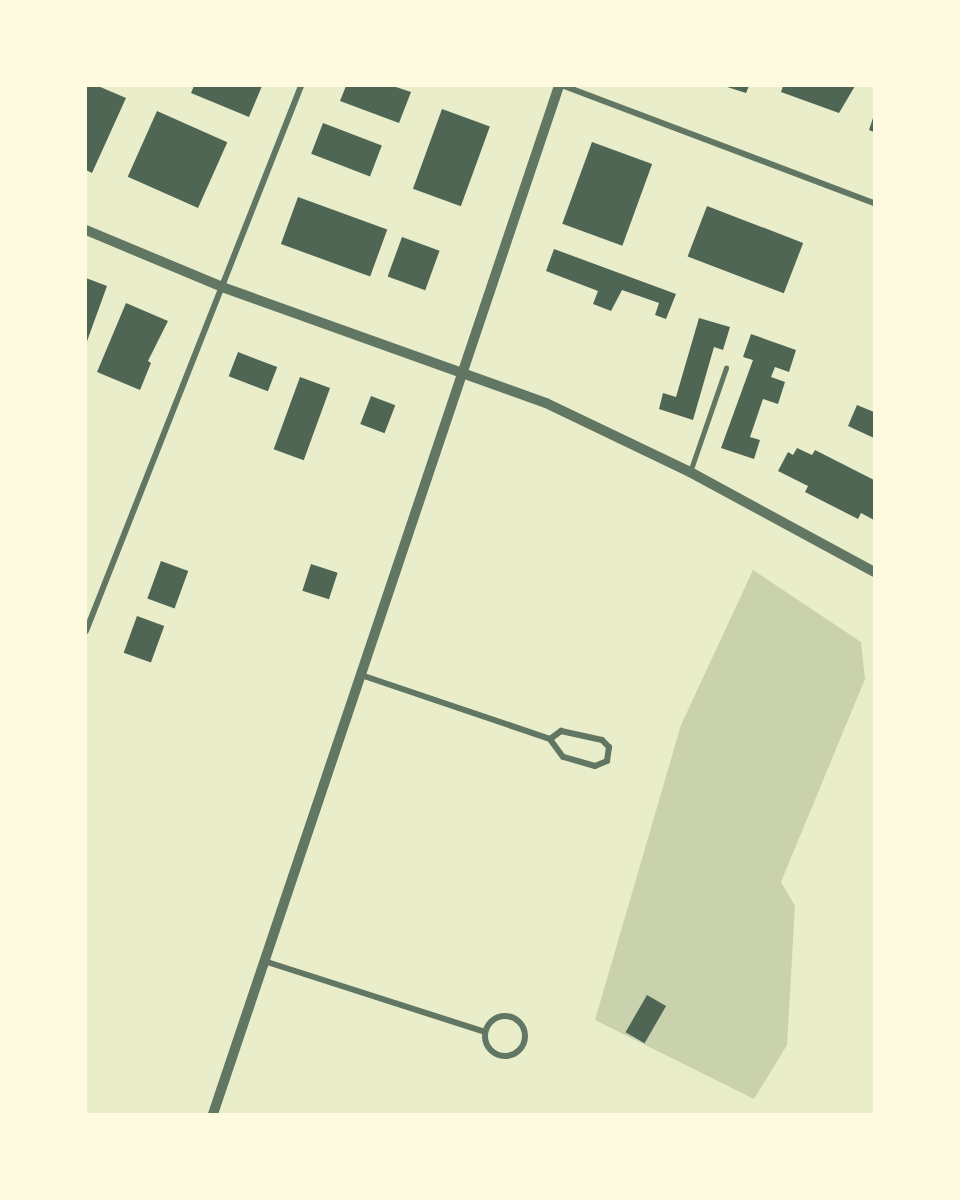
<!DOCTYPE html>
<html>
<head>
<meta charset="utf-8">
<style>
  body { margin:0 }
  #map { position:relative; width:960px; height:1200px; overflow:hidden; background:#e9edc9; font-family:"Playfair Display",serif }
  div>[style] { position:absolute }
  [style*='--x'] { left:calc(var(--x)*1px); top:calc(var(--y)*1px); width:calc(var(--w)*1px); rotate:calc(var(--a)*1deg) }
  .green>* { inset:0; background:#cad2ad }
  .building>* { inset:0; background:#4f6655; transform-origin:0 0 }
  .service>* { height:4.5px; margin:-2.25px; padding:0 2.25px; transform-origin:2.25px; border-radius:2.25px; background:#617663 }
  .minor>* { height:6px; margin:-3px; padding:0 3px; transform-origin:3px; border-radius:3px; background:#617663 }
  .minor>.ring { margin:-3px; padding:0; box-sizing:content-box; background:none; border:6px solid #617663; border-radius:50% }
  .tertiary>* { height:10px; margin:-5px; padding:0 5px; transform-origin:5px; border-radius:5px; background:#617663 }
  span { translate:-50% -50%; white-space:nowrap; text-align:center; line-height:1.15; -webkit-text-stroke:6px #fefae0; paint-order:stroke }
  .frame { position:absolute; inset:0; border:87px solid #fefae0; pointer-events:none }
</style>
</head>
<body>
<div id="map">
  <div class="green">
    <i style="clip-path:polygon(753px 570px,861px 642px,865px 679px,781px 882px,795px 906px,787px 1045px,754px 1099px,595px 1020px,681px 725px)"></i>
  </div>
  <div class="building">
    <i style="clip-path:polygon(86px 86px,98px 86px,126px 98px,92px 173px,86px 170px)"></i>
    <i style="clip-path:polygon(194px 86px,262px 86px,249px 117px,191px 93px)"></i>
    <i style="clip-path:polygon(346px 86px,393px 86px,411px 92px,399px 123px,340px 101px)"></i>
    <i style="clip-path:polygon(724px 86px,749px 86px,746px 93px)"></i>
    <i style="clip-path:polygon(783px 86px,855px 86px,839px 113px,781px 92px)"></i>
    <i style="left:442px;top:109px;width:51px;height:85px;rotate:20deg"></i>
    <i style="left:157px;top:111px;width:77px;height:72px;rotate:24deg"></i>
    <i style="clip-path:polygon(874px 115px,874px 132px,869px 130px)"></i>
    <i style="left:323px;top:123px;width:63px;height:33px;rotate:21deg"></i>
    <i style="left:592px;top:142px;width:64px;height:87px;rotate:20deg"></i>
    <i style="left:298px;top:197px;width:95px;height:50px;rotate:20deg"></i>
    <i style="left:707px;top:206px;width:103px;height:54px;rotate:21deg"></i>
    <i style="left:402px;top:237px;width:40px;height:42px;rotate:20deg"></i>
    <i style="clip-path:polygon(554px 249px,676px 294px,666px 319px,655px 315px,659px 303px,622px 290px,611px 311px,593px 304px,598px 291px,546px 271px)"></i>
    <i style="clip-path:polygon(86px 278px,107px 286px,86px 344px)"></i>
    <i style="clip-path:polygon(126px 303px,168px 321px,148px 361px,151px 363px,140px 390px,97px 372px)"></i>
    <i style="clip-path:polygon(699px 318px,730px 327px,723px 350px,714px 347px,693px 420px,659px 409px,663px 393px,676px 397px)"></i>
    <i style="clip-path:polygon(751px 334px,796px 350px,789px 372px,775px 367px,771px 377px,785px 382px,778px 404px,763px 399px,750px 437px,760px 440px,754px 459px,721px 448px,753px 360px,743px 357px)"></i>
    <i style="left:238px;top:352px;width:42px;height:26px;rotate:21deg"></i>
    <i style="left:300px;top:377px;width:32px;height:77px;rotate:20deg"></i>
    <i style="left:371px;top:396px;width:26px;height:30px;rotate:21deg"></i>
    <i style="clip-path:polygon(857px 405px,874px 412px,874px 438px,848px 426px)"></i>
    <i style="clip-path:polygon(797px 448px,812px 455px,815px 450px,874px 480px,874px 520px,861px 513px,858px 519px,805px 492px,808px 486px,778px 471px,788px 452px,793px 455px)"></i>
    <i style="left:161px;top:561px;width:29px;height:40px;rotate:20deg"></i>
    <i style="left:311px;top:564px;width:28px;height:28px;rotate:18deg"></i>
    <i style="left:137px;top:616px;width:29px;height:39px;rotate:20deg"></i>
    <i style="left:647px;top:995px;width:22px;height:43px;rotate:30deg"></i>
  </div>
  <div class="service">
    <i style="--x:690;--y:472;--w:110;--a:-70.9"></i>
  </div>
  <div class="minor">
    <i style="--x:564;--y:86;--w:331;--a:20.7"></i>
    <i style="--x:86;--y:631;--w:586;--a:-68.47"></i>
    <i style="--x:361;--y:675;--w:200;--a:18.7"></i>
    <i style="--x:561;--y:731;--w:42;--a:12.4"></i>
    <i style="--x:602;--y:740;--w:10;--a:45"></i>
    <i style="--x:609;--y:747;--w:14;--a:98"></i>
    <i style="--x:607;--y:761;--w:13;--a:157"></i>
    <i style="--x:595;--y:766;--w:33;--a:-164"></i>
    <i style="--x:563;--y:757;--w:22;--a:-126"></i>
    <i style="--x:550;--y:739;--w:14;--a:-36"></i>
    <i style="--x:264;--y:961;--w:232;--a:17.8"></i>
    <i class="ring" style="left:485px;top:1016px;width:34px;height:34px"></i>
  </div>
  <div class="tertiary">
    <i style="--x:86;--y:230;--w:147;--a:22.7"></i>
    <i style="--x:222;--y:287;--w:344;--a:19.7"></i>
    <i style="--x:546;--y:403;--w:160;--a:25.6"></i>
    <i style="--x:690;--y:472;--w:209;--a:28.5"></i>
    <i style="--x:213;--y:1114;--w:1085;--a:-71.4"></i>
  </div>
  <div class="frame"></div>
</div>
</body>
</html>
